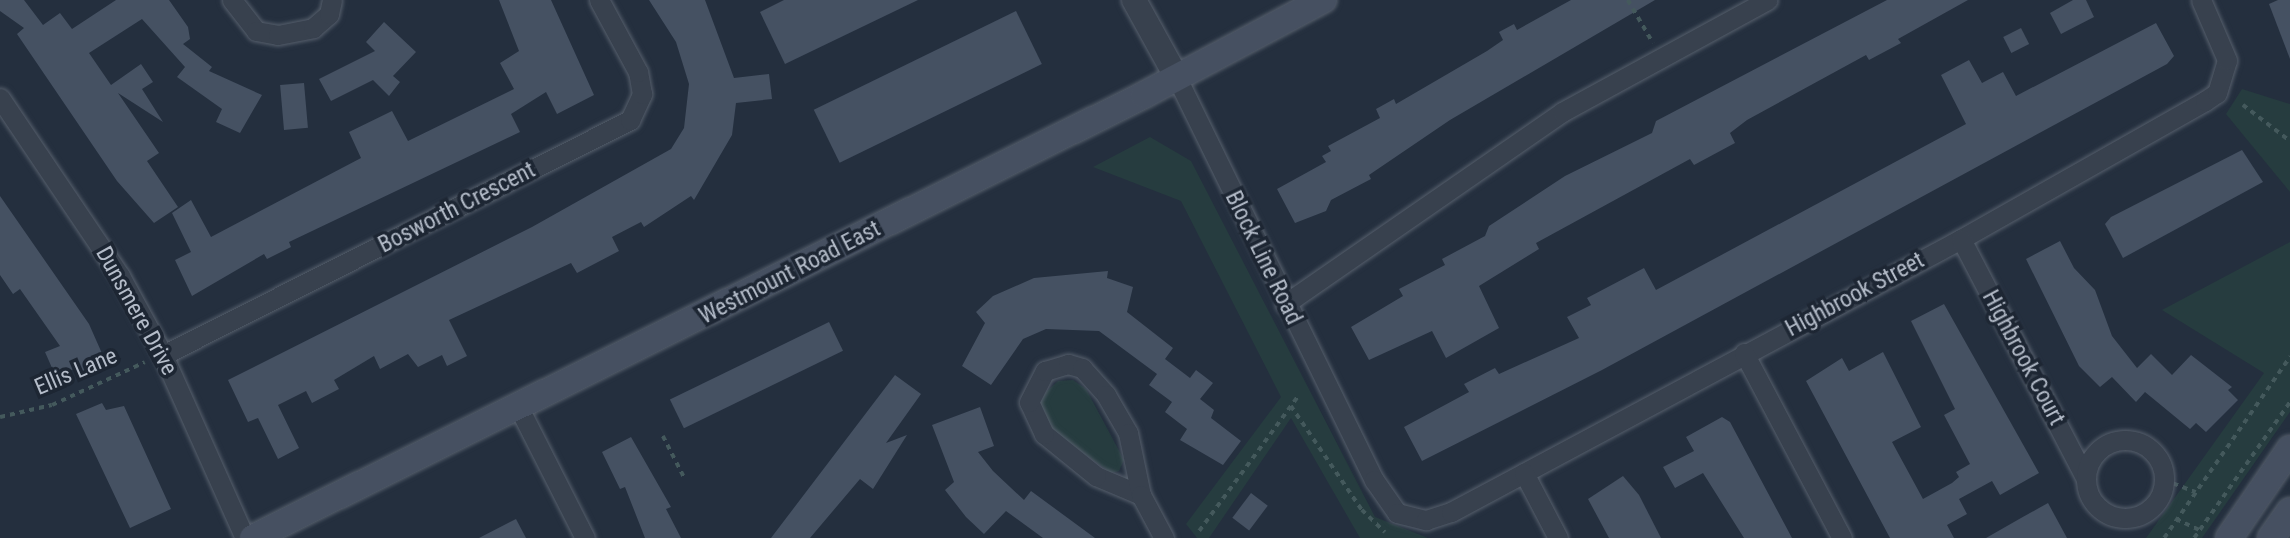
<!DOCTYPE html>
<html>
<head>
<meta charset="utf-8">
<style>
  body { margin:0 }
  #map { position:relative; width:2290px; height:538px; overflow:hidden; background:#242f3e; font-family:"Roboto Condensed",sans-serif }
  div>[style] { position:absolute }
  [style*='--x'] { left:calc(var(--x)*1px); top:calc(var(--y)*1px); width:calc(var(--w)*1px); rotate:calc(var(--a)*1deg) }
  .green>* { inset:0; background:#263c3f }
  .building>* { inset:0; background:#455162; transform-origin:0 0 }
  .path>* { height:3.5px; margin-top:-1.75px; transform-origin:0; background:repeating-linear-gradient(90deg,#44595c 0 5px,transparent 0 10px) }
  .roads { filter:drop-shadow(0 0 2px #565f6c) drop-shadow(0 0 2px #565f6c) }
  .minor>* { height:19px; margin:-9.5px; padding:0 9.5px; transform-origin:9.5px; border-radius:9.5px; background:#38414e }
  .minor>.ring { margin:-9.5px; padding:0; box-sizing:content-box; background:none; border:19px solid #38414e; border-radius:50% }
  .tertiary>* { height:24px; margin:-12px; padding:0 12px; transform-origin:12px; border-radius:12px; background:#38414e }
  .secondary>* { height:26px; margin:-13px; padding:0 13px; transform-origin:13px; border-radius:13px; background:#465061 }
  span { translate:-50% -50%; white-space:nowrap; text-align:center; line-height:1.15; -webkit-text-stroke:7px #1d2633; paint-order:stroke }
  .street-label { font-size:23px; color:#b4bcc9 }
</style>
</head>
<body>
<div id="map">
  <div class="green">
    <i style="clip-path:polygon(2242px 89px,2290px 104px,2290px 192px,2226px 114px)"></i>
    <i style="clip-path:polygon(1150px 137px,1191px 161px,1375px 517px,1428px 538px,1360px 538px,1291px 418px,1209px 538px,1197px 538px,1186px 524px,1281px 397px,1181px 201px,1093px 167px)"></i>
    <i style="clip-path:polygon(2290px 242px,2290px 412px,2202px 538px,2146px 538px,2264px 373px,2162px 310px)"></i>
    <i style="clip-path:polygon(1073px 380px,1086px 389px,1124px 460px,1119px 471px,1111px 473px,1047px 427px,1038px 408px,1046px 392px,1058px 381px)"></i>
  </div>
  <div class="building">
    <i style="clip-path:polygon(0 0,24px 0,43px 25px,60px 13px,72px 29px,116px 0,169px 0,188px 27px,190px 39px,183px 44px,212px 67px,209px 71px,262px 95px,240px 133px,216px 122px,222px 109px,177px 77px,185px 67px,142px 19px,89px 53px,111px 85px,141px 64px,153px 82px,142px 89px,163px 122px,118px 93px,159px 153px,147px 161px,178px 207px,154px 223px,117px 181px,17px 34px,24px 28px,0 11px)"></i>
    <i style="clip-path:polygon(499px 0,551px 0,594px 95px,557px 114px,546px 92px,511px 114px,520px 132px,289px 242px,291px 247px,267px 259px,264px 254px,192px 296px,175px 260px,191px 252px,172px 213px,191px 200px,211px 237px,361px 158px,349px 132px,392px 111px,408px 141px,514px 89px,500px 63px,519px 51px)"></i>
    <i style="clip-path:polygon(649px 0,705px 0,734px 78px,769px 74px,772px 99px,736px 103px,732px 135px,694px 200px,691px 196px,644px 227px,641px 222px,612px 237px,619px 251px,577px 273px,571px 263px,449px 320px,467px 356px,447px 366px,442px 355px,418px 367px,408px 354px,380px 369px,374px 356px,334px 380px,339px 389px,312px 403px,306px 391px,278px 405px,299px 448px,278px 459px,258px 418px,248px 422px,228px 380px,532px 227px,671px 149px,684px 128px,689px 84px,676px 42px)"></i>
    <i style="clip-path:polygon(784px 0,918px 0,785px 64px,760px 12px)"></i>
    <i style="clip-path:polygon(1571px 0,1655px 0,1450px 120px,1369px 175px,1371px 179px,1331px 200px,1326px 211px,1295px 223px,1277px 189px,1326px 162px,1322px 156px,1331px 151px,1328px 146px,1380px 118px,1376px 109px,1394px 99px,1396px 104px,1487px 51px,1503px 40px,1499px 32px,1514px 24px,1517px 30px)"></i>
    <i style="clip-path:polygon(1887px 0,1968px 0,1898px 39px,1901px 43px,1869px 60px,1866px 55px,1747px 120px,1730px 133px,1735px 143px,1694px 165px,1690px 159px,1536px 243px,1539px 249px,1479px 286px,1499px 328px,1446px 358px,1432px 331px,1369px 360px,1351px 327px,1403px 296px,1399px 289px,1445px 265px,1442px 259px,1485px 236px,1489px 226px,1565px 176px,1652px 133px,1656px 121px)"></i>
    <i style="clip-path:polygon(2073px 0,2086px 0,2094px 17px,2061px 34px,2050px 13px)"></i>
    <i style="clip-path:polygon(2278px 0,2290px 0,2290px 59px,2269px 4px)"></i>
    <i style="left:1016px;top:11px;width:59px;height:225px;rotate:64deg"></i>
    <i style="clip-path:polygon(384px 22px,416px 52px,393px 76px,400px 82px,389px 96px,373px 80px,331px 101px,319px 79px,375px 51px,366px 42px)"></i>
    <i style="clip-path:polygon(2156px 23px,2174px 56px,2167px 64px,1602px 370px,1422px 461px,1404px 427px,1469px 392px,1464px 384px,1495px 368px,1499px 374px,1579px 338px,1567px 317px,1591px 305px,1587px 298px,1644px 268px,1656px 290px,1966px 124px,1941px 75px,1969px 60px,1982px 83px,2003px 72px,2016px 96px)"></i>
    <i style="left:2021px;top:28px;width:18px;height:20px;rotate:63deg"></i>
    <i style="left:304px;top:83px;width:45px;height:24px;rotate:85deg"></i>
    <i style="clip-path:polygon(2242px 150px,2263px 182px,2123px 258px,2105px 224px,2111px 217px)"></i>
    <i style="clip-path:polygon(0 196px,89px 324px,108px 367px,81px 379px,76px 368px,56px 377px,45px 352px,60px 346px,20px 289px,13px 294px,0 275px)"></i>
    <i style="clip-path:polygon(2060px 241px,2074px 268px,2095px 290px,2112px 336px,2137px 368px,2151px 354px,2172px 375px,2191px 355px,2232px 387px,2228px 390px,2238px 400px,2206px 432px,2196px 423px,2190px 429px,2145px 392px,2136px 402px,2112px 377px,2100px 387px,2079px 366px,2026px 259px)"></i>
    <i style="clip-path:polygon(1108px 271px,1107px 278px,1133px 287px,1127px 312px,1173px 348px,1165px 359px,1190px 378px,1196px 370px,1213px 383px,1200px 399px,1214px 410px,1211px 418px,1241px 441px,1223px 465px,1180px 440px,1187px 429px,1165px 412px,1172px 402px,1149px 385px,1157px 374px,1099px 331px,1046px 329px,1023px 339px,991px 385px,962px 366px,985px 323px,976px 312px,993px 296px,1034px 278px)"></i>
    <i style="clip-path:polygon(1944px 304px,2039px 473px,2000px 495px,1992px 481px,1959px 499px,1967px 514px,1947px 525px,1954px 538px,1890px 538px,1806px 381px,1842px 358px,1849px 371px,1883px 352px,1921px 427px,1892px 442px,1923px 499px,1952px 483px,1959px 477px,1956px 472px,1970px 464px,1944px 415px,1955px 409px,1911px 321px)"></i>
    <i style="left:829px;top:322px;width:32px;height:177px;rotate:64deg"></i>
    <i style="clip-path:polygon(895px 375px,921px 394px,886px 443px,907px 435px,873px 489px,860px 479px,810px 538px,771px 538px)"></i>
    <i style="clip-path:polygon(102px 403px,106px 410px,124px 406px,171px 509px,130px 528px,76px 414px)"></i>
    <i style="clip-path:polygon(980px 407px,994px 446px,978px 452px,993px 471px,1024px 500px,1031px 491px,1095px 538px,1043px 538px,1006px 511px,984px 534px,966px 517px,945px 490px,954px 482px,932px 425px)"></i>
    <i style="clip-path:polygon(1722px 417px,1730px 422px,1792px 538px,1744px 538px,1703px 473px,1675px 488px,1663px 467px,1694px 451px,1686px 437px)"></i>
    <i style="clip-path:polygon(631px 437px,671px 507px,666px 509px,681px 538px,645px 538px,625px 487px,620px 489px,602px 452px)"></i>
    <i style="clip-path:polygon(1623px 476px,1639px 495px,1661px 538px,1609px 538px,1588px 499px)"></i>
    <i style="left:1251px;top:493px;width:21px;height:31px;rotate:37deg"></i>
    <i style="clip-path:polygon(2048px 503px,2067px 538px,1986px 538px,2021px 518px)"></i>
    <i style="clip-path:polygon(516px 519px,526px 538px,479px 538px)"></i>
  </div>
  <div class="path">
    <i style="--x:1628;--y:0;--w:50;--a:59.8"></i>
    <i style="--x:2243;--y:105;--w:59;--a:37.5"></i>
    <i style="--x:1291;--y:406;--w:126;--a:55.7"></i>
    <i style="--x:1362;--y:510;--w:32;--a:44"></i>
    <i style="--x:0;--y:417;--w:53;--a:-13"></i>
    <i style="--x:52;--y:405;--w:102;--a:-24.8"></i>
    <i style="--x:663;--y:436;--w:48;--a:62.9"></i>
    <i style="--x:2164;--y:480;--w:34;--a:21"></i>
    <i style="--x:2176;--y:519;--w:26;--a:25"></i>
    <i style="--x:1199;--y:531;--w:167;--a:-53.7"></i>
    <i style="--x:2164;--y:538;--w:221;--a:-55.2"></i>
    <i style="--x:2194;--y:538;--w:166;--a:-54.8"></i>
  </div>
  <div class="roads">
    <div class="minor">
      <i style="--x:232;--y:0;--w:39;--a:52"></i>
      <i style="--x:256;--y:31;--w:22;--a:10"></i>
      <i style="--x:278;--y:35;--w:36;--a:-11"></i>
      <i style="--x:313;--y:28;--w:21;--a:-41"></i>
      <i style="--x:329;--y:14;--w:14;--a:-78"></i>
      <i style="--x:1177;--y:78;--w:448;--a:63.9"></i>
      <i style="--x:1374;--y:480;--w:40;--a:55.1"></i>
      <i style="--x:1397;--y:513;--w:30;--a:14"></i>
      <i style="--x:1426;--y:520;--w:26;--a:-18"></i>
      <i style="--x:1451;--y:512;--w:578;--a:-28.16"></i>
      <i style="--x:1961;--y:239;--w:280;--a:-29.5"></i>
      <i style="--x:2205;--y:101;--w:14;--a:-34"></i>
      <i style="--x:2217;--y:93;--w:34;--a:-73"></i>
      <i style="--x:2227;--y:60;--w:65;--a:-113.4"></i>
      <i style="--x:0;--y:98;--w:215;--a:56"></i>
      <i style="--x:120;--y:276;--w:90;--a:61.4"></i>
      <i style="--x:163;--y:355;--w:201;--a:65.9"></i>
      <i style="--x:1961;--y:239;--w:268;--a:62.5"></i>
      <i style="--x:1285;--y:304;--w:337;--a:-34.7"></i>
      <i style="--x:1562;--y:112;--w:234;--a:-28.6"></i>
      <i style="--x:1744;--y:353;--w:209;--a:62.1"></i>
      <i style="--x:163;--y:355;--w:523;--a:-26.71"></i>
      <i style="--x:630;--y:120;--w:29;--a:-65"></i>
      <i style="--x:642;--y:94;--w:22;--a:-100"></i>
      <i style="--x:638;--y:72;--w:82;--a:-118.4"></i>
      <i style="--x:519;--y:408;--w:146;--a:63.1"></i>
      <i class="ring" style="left:2086px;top:440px;width:59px;height:59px"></i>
      <i style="--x:1524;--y:473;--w:73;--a:62.4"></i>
      <i style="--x:1141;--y:495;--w:49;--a:-157.1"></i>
      <i style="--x:1096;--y:476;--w:67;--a:-141.1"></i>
      <i style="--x:1044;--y:434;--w:35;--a:-115"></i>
      <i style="--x:1029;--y:402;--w:35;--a:-63"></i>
      <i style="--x:1045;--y:371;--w:24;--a:-17"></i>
      <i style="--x:1068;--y:364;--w:15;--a:16"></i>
      <i style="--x:1082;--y:368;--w:36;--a:48"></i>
      <i style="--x:1106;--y:395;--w:44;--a:59.9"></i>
      <i style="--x:1128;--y:433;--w:63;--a:78.2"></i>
      <i style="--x:1141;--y:495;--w:49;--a:61.9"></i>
    </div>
    <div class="tertiary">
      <i style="--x:1134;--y:0;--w:89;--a:61.1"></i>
    </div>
    <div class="secondary">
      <i style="--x:253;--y:538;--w:995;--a:-26.44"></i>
      <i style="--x:1144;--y:95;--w:203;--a:-28"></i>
      <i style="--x:2229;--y:538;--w:108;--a:-55.6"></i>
      <i style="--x:2271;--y:538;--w:33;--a:-55"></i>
    </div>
  </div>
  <div class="street-label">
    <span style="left:457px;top:208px;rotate:-27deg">Bosworth Crescent</span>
    <span style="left:1263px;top:258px;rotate:64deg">Block Line Road</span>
    <span style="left:790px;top:273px;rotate:-27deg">Westmount Road East</span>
    <span style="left:1855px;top:295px;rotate:-28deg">Highbrook Street</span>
    <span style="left:136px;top:311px;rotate:61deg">Dunsmere Drive</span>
    <span style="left:2023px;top:358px;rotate:62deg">Highbrook Court</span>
    <span style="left:76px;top:372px;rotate:-23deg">Ellis Lane</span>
  </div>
</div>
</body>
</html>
